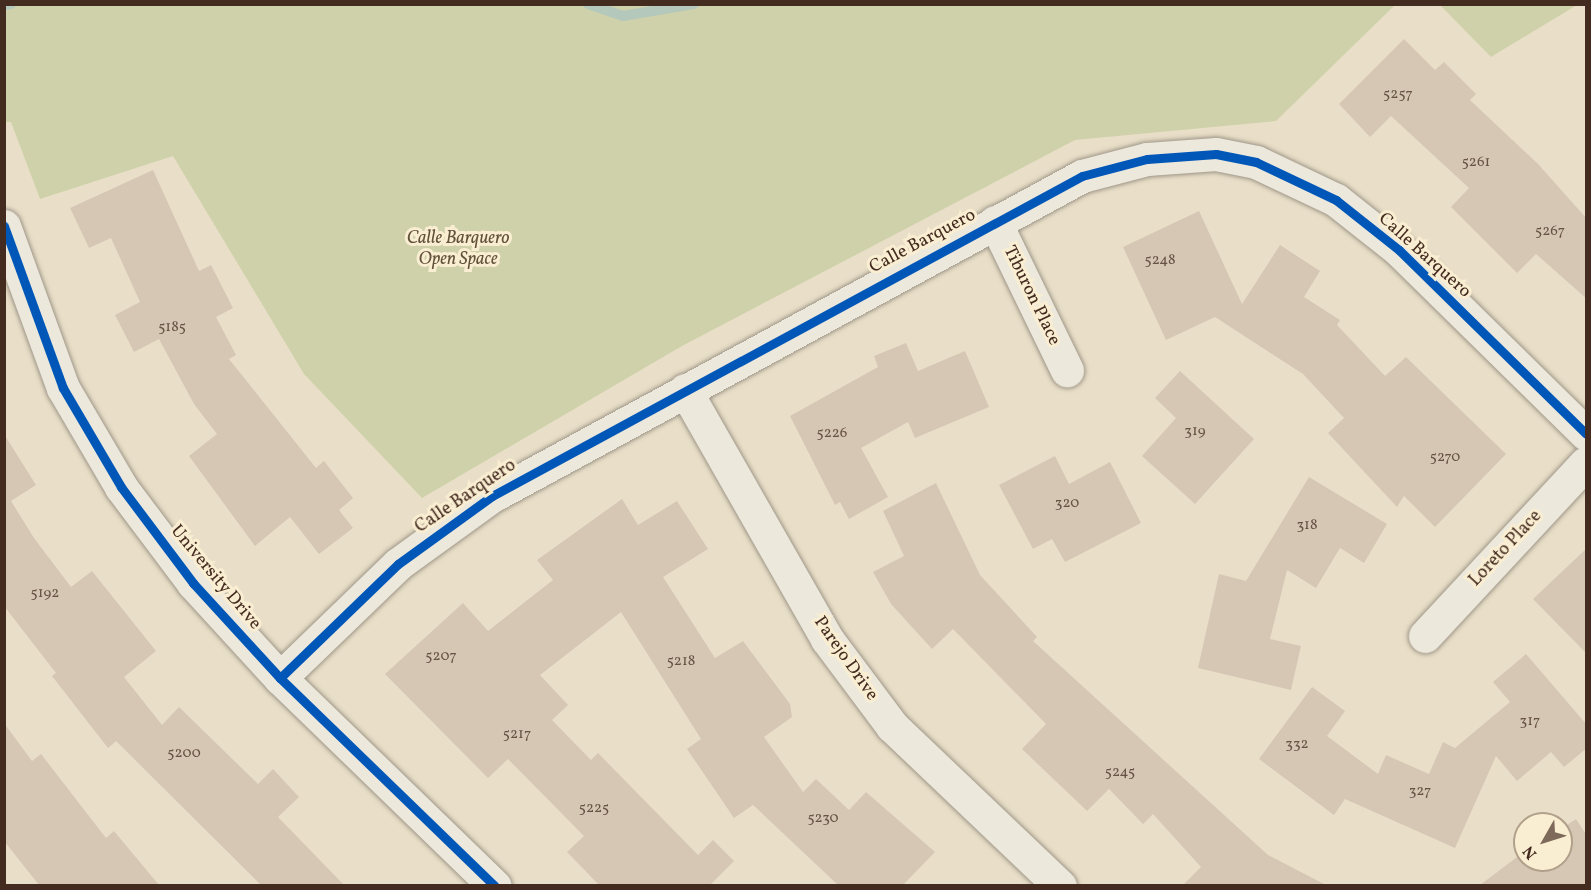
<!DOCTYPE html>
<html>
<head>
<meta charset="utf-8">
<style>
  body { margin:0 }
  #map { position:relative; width:1591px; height:890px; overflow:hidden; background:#e9dfc8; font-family:Vollkorn,serif }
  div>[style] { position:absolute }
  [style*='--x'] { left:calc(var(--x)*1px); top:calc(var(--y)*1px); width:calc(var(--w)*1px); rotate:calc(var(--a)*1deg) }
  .green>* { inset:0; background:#cfd1aa }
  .stream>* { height:10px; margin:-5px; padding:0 5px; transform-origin:5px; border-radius:5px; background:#b4c8bb }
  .building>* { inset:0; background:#d6c7b5 }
  .roads { filter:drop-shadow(0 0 2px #9f9688) drop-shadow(0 0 2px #9f9688) }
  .minor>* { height:33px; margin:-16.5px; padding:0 16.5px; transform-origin:16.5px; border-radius:16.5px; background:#ece8dc }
  .cycleway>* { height:9px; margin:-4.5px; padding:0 4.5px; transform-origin:4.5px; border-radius:4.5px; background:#0057b8 }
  span { translate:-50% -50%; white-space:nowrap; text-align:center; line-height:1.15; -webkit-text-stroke:6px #faeed2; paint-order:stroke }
  .number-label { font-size:15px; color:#685245 }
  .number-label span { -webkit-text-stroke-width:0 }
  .park-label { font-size:18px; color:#62523c; font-style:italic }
  .street-label { font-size:18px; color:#442b20 }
  .frame { position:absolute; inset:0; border:6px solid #442b20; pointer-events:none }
  .north { position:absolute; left:1513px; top:812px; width:60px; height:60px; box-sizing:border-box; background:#faeed2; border:2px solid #b1a08b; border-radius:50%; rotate:231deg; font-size:16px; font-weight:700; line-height:24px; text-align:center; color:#442b20 }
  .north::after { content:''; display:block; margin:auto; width:21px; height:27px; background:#7e6a5b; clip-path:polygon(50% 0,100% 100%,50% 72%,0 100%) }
</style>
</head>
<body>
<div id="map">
  <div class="green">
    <i style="clip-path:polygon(4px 5px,5px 4px,1395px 5px,1276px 121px,1075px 140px,682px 346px,422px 498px,304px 374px,173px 156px,40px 199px,11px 122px,5px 122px)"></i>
    <i style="clip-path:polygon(1440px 5px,1577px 5px,1491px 57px)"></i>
  </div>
  <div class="stream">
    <i style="--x:588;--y:4;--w:37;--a:19"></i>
    <i style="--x:623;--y:16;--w:72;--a:-9.6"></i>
    <i style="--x:4;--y:5;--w:7;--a:-8"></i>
  </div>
  <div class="building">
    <i style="clip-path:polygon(1404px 39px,1435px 70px,1444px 62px,1476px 94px,1470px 100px,1539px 165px,1587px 219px,1587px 299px,1536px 254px,1517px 273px,1451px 207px,1469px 188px,1391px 116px,1370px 137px,1339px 104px)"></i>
    <i style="clip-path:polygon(153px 170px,199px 271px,211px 265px,233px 308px,216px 317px,236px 355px,229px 359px,316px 468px,324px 461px,353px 498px,339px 510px,353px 528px,319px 554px,290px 517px,255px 546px,189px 456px,217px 434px,194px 404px,159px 339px,134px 352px,115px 315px,140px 302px,111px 238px,89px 248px,70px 208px)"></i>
    <i style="clip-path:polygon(1199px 211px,1242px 304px,1280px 245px,1320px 271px,1304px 297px,1340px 320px,1337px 325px,1385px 376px,1406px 357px,1506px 454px,1435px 527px,1404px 496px,1397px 507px,1328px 433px,1344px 418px,1303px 374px,1215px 317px,1166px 340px,1123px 247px)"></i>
    <i style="clip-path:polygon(906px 343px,918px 371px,965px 351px,989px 407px,915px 438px,908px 422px,861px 448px,888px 497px,849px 519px,840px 502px,835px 505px,790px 416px,878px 367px,874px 356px)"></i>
    <i style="clip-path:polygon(1180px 371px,1254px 439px,1195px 504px,1142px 456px,1176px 418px,1155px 398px)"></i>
    <i style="clip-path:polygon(4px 434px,36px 485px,11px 501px,34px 538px,71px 587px,92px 571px,156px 651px,124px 677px,162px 725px,179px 707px,258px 784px,273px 769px,299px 797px,278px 817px,344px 885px,261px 885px,116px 741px,108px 748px,52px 676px,56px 673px,4px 606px)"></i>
    <i style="clip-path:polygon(1055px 456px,1069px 484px,1110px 462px,1141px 523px,1065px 562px,1052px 539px,1033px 549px,999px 485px)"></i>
    <i style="clip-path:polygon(1309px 477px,1387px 524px,1364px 563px,1340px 548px,1316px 588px,1287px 570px,1270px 639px,1301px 646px,1291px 690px,1198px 668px,1219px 574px,1246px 581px)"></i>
    <i style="clip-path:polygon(936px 483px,980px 575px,1037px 637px,1033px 641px,1268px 855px,1326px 885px,1183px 885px,1201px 867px,1153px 814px,1143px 824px,1109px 789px,1087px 811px,1022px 749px,1046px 724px,953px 629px,932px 649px,891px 604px,873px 572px,904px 556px,883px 511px)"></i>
    <i style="clip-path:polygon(622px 499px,638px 525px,677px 501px,708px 549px,663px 577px,715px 658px,743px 641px,790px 704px,792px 717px,764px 737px,803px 792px,816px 779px,849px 810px,866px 792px,935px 852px,903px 885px,838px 885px,753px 805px,734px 818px,687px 749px,701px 739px,621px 612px,540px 675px,568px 705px,552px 720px,591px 760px,598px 753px,698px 855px,713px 840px,734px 861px,710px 885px,599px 885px,567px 852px,584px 836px,508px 759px,488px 778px,385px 674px,463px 603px,488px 631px,553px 580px,537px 560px)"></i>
    <i style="clip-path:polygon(1587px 548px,1587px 654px,1533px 599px)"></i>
    <i style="clip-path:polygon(1526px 654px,1587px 725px,1587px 748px,1564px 767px,1551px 752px,1517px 781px,1496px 756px,1455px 848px,1345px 799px,1334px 815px,1259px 759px,1312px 687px,1345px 711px,1327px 736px,1378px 774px,1386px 755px,1429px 774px,1443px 742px,1455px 748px,1510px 702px,1493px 682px)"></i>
    <i style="clip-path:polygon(4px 723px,32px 761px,41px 754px,106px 838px,114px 831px,159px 885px,39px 885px,4px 841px)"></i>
    <i style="clip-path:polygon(1576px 819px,1587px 836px,1587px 885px,1480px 885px,1525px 851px,1525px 860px,1561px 860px,1561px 829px)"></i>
  </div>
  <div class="roads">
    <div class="minor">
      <i style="--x:995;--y:222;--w:165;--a:64.1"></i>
      <i style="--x:4;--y:226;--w:172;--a:70"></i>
      <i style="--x:63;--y:388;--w:115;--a:59.6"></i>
      <i style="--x:121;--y:487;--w:120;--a:53.1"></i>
      <i style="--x:193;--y:583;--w:129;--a:47.5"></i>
      <i style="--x:280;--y:678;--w:299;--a:44.1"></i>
      <i style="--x:685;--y:390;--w:287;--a:60.3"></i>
      <i style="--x:827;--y:639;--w:109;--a:53.2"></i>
      <i style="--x:892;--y:726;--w:232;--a:43.6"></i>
      <i style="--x:1425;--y:636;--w:236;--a:-47.1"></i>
      <i style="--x:280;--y:678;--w:164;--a:-44"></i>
      <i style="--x:398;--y:564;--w:116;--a:-35.9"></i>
      <i style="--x:492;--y:496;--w:671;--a:-28.47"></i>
      <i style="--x:1082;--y:176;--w:67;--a:-14.7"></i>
      <i style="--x:1147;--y:159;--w:69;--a:-4.1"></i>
      <i style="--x:1216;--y:154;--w:41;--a:11.3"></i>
      <i style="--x:1256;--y:162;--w:89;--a:25.4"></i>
      <i style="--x:1336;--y:200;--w:80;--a:38.4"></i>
      <i style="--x:1399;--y:250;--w:262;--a:44.5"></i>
    </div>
  </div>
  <div class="cycleway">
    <i style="--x:4;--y:226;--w:172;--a:70"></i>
    <i style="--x:63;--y:388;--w:115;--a:59.6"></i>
    <i style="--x:121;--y:487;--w:120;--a:53.1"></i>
    <i style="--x:193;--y:583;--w:129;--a:47.5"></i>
    <i style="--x:280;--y:678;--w:299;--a:44.1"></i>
    <i style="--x:280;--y:678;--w:164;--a:-44"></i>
    <i style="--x:398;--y:564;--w:116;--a:-35.9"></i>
    <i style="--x:492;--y:496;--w:671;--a:-28.47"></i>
    <i style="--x:1082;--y:176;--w:67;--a:-14.7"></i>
    <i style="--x:1147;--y:159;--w:69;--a:-4.1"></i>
    <i style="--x:1216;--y:154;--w:41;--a:11.3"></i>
    <i style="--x:1256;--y:162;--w:89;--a:25.4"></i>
    <i style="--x:1336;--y:200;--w:80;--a:38.4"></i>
    <i style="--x:1399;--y:250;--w:262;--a:44.5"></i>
  </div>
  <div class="number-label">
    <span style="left:1398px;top:95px">5257</span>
    <span style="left:1476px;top:163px">5261</span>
    <span style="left:1550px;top:232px">5267</span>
    <span style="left:1160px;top:261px">5248</span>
    <span style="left:172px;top:328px">5185</span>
    <span style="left:1195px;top:432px">319</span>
    <span style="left:832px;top:434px">5226</span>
    <span style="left:1445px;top:458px">5270</span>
    <span style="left:1067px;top:504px">320</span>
    <span style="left:1307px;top:526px">318</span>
    <span style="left:45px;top:594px">5192</span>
    <span style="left:441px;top:657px">5207</span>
    <span style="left:681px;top:662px">5218</span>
    <span style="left:1530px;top:722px">317</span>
    <span style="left:517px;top:735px">5217</span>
    <span style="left:1297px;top:745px">332</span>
    <span style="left:184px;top:754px">5200</span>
    <span style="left:1120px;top:773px">5245</span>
    <span style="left:1420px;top:792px">327</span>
    <span style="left:594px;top:809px">5225</span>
    <span style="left:823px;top:819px">5230</span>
  </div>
  <div class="park-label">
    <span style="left:458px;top:250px">Calle Barquero<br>Open Space</span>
  </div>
  <div class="street-label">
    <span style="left:923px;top:242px;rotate:-28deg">Calle Barquero</span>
    <span style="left:1424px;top:256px;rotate:42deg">Calle Barquero</span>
    <span style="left:1031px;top:296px;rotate:64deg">Tiburon Place</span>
    <span style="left:466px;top:497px;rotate:-34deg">Calle Barquero</span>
    <span style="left:1506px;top:549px;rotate:-47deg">Loreto Place</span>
    <span style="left:215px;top:578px;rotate:50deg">University Drive</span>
    <span style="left:845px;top:659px;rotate:55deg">Parejo Drive</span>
  </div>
  <div class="frame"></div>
  <div class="north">N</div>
</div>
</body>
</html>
